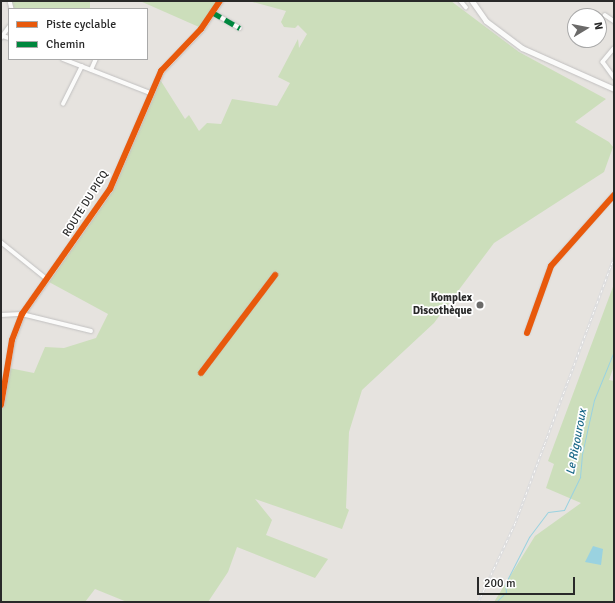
<!DOCTYPE html>
<html>
<head>
<meta charset="utf-8">
<style>
  body { margin:0 }
  #map { position:relative; width:615px; height:603px; overflow:hidden; background:#e6e3df; font-family:Signika,sans-serif }
  div>[style] { position:absolute }
  [style*='--x'] { left:calc(var(--x)*1px); top:calc(var(--y)*1px); width:calc(var(--w)*1px); rotate:calc(var(--a)*1deg) }
  .green>* { inset:0; background:#ccdebb; transform-origin:0 0 }
  .water>* { inset:0; background:#9ad2e0 }
  .stream>* { height:1px; margin:-0.5px; padding:0 0.5px; transform-origin:0.5px; border-radius:0.5px; background:#9ad2e0 }
  .roads { filter:drop-shadow(0 0 1px #c1c0c0) drop-shadow(0 0 1px #c1c0c0) }
  .street>* { height:3.5px; margin:-1.75px; padding:0 1.75px; transform-origin:1.75px; border-radius:1.75px; background:#fbfbfa }
  .secondary>* { height:5px; margin:-2.5px; padding:0 2.5px; transform-origin:2.5px; border-radius:2.5px; background:#fbfbfa }
  .rail>* { height:2.5px; margin-top:-1.25px; transform-origin:0; background:repeating-linear-gradient(90deg,#fff 0 3px,#ddddde 0 6px); box-sizing:border-box; border-block:1px solid #ddddde }
  .quiet>* { height:5px; margin-top:-2.5px; transform-origin:0; background:repeating-linear-gradient(90deg,#00873e 0 10px,transparent 0 15px) }
  .cycleway>* { height:6px; margin:-3px; padding:0 3px; transform-origin:3px; border-radius:3px; background:#e8590c }
  .dots>* { width:11px; height:11px; translate:-50% -50%; box-sizing:border-box; border:2px solid #fff; border-radius:50% }
  span { translate:-50% -50%; white-space:nowrap; text-align:center; line-height:1.15; -webkit-text-stroke:3.5px #fff; paint-order:stroke }
  .street-label { font-size:11px; color:#292929 }
  .poi-label { font-size:11px; color:#292929; font-weight:700 }
  .right { translate:-100% -50%; text-align:right }
  .water-label { font-size:12px; color:#1c6a89; font-style:italic }
  .frame { position:absolute; inset:0; border:2px solid #292929; pointer-events:none }
  .legend { position:absolute; left:8px; top:8px; width:140px; height:52px; box-sizing:border-box; background:#fff; border:1px solid #a9a9a9; margin:0; padding:5px 7px; list-style:none; font-size:12px; color:#292929 }
  .legend li { display:flex; align-items:center; gap:8px; height:20px }
  .legend b { width:20px; border:1px solid #a9a9a9 }
  .north { position:absolute; left:567px; top:8px; width:40px; height:40px; box-sizing:border-box; background:#fff; border:1px solid #a9a9a9; border-radius:50%; rotate:80deg; font-size:11px; font-weight:700; line-height:16px; text-align:center; color:#292929 }
  .north::after { content:''; display:block; margin:auto; width:14px; height:18px; background:#6b6a69; clip-path:polygon(50% 0,100% 100%,50% 72%,0 100%) }
  .scale { position:absolute; left:477px; top:577px; width:98px; height:18px; box-sizing:border-box; border:2px solid #292929; border-top:0; padding-left:5px; font-size:12px; line-height:14px; white-space:nowrap; color:#292929; -webkit-text-stroke:3px #fff; paint-order:stroke }
</style>
</head>
<body>
<div id="map">
  <div class="green">
    <i style="left:11px;top:1px;width:79px;height:9px"></i>
    <i style="clip-path:polygon(140px 1px,217px 1px,199px 27px)"></i>
    <i style="clip-path:polygon(249px 1px,451px 1px,519px 52px,606px 99px,575px 122px,609px 142px,613px 147px,604px 172px,494px 243px,434px 323px,362px 390px,349px 432px,346px 508px,349px 510px,342px 529px,255px 499px,272px 520px,266px 535px,328px 559px,315px 578px,237px 547px,228px 572px,208px 602px,127px 602px,95px 589px,85px 602px,1px 602px,1px 400px,9px 368px,34px 373px,45px 347px,64px 348px,96px 338px,108px 314px,49px 282px,113px 189px,159px 78px,185px 119px,189px 115px,199px 131px,207px 123px,221px 124px,232px 99px,277px 106px,290px 83px,278px 77px,298px 39px,299px 48px,307px 34px,298px 25px,295px 28px,284px 27px,281px 22px,286px 11px)"></i>
    <i style="clip-path:polygon(614px 284px,614px 366px,609px 380px,614px 381px,614px 602px,494px 602px,535px 536px,581px 503px,546px 488px,554px 464px,548px 461px)"></i>
  </div>
  <div class="water">
    <i style="clip-path:polygon(593px 546px,603px 549px,601px 565px,585px 562px)"></i>
  </div>
  <div class="stream">
    <i style="--x:496;--y:602;--w:14;--a:-45"></i>
    <i style="--x:506;--y:592;--w:8;--a:-97"></i>
    <i style="--x:505;--y:584;--w:53;--a:-62.9"></i>
    <i style="--x:529;--y:537;--w:31;--a:-53"></i>
    <i style="--x:548;--y:512;--w:16;--a:-7"></i>
    <i style="--x:564;--y:510;--w:37;--a:-64"></i>
    <i style="--x:580;--y:477;--w:23;--a:-85"></i>
    <i style="--x:582;--y:454;--w:55;--a:-77.5"></i>
    <i style="--x:594;--y:400;--w:53;--a:-67.8"></i>
  </div>
  <div class="roads">
    <div class="street">
      <i style="--x:10;--y:1;--w:8;--a:76"></i>
      <i style="--x:461;--y:1;--w:8;--a:50"></i>
      <i style="--x:212;--y:12;--w:32;--a:30"></i>
      <i style="--x:605;--y:15;--w:11;--a:34"></i>
      <i style="--x:3;--y:36;--w:6;--a:18"></i>
      <i style="--x:1;--y:38;--w:14;--a:-54"></i>
      <i style="--x:614;--y:49;--w:17;--a:130"></i>
      <i style="--x:603;--y:62;--w:19;--a:54"></i>
      <i style="--x:63;--y:59;--w:93;--a:21.3"></i>
      <i style="--x:91;--y:70;--w:12;--a:-66"></i>
      <i style="--x:63;--y:104;--w:42;--a:-63.4"></i>
      <i style="--x:1;--y:242;--w:59;--a:38.8"></i>
      <i style="--x:1;--y:315;--w:21;--a:-3"></i>
      <i style="--x:22;--y:314;--w:71;--a:13.8"></i>
      <i style="--x:527;--y:333;--w:71;--a:-70.3"></i>
      <i style="--x:551;--y:266;--w:95;--a:-48.4"></i>
      <i style="--x:201;--y:373;--w:123;--a:-52.9"></i>
    </div>
    <div class="secondary">
      <i style="--x:472;--y:1;--w:24;--a:55"></i>
      <i style="--x:486;--y:21;--w:45;--a:36.9"></i>
      <i style="--x:522;--y:48;--w:101;--a:24"></i>
      <i style="--x:1;--y:405;--w:66;--a:-80.4"></i>
      <i style="--x:12;--y:340;--w:28;--a:-69"></i>
      <i style="--x:22;--y:314;--w:153;--a:-54.9"></i>
      <i style="--x:110;--y:189;--w:129;--a:-66.6"></i>
      <i style="--x:161;--y:71;--w:58;--a:-46.4"></i>
      <i style="--x:201;--y:29;--w:34;--a:-56"></i>
    </div>
  </div>
  <div class="rail">
    <i style="--x:478;--y:602;--w:87;--a:-64.9"></i>
    <i style="--x:515;--y:523;--w:284;--a:-69.6"></i>
  </div>
  <div class="quiet">
    <i style="--x:212;--y:12;--w:32;--a:30"></i>
  </div>
  <div class="cycleway">
    <i style="--x:527;--y:333;--w:71;--a:-70.3"></i>
    <i style="--x:551;--y:266;--w:95;--a:-48.4"></i>
    <i style="--x:201;--y:373;--w:123;--a:-52.9"></i>
    <i style="--x:1;--y:405;--w:66;--a:-80.4"></i>
    <i style="--x:12;--y:340;--w:28;--a:-69"></i>
    <i style="--x:22;--y:314;--w:153;--a:-54.9"></i>
    <i style="--x:110;--y:189;--w:129;--a:-66.6"></i>
    <i style="--x:161;--y:71;--w:58;--a:-46.4"></i>
    <i style="--x:201;--y:29;--w:34;--a:-56"></i>
  </div>
  <div class="dots">
    <i style="left:480px;top:305px;background:#6b6a69"></i>
  </div>
  <div class="street-label">
    <span style="left:86px;top:204px;rotate:-58deg">ROUTE DU PICQ</span>
  </div>
  <div class="poi-label">
    <span class="right" style="left:472px;top:305px">Komplex<br>Discothèque</span>
  </div>
  <div class="water-label">
    <span style="left:577px;top:442px;rotate:-79deg">Le Rigouroux</span>
  </div>
  <div class="frame"></div>
  <ul class="legend">
  <li><b style="height:5px;background:#e8590c"></b>Piste cyclable</li>
  <li><b style="height:5px;background:#00873e"></b>Chemin</li>
  </ul>
  <div class="north">N</div>
  <div class="scale">200 m</div>
</div>
</body>
</html>
